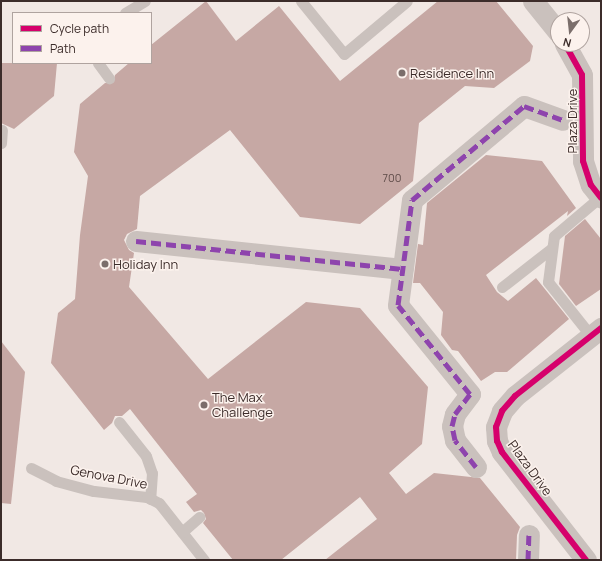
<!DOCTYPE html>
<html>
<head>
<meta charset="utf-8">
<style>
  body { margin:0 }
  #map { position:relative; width:602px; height:561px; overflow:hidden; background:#f1e8e4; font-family:Manrope,sans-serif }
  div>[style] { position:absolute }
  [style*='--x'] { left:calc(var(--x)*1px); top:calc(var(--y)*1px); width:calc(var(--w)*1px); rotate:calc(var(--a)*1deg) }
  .building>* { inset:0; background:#c6a8a4 }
  .lane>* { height:11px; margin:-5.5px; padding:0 5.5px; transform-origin:5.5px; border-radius:5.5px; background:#cac1bd }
  .street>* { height:21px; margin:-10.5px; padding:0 10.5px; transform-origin:10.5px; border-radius:10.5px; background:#cac1bd }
  .quiet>* { height:5px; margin-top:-2.5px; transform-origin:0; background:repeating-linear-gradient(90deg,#8e44ad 0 10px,transparent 0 15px) }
  .cycleway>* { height:6px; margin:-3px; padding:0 3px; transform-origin:3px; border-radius:3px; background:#d6006c }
  .dots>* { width:11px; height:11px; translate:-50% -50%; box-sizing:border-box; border:2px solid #fcf2ed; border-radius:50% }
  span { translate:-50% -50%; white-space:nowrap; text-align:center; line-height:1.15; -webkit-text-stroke:3px #fcf2ed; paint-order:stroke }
  .number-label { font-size:11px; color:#5e4b48 }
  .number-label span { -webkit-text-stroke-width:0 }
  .poi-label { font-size:13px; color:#3c2c2a }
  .left { translate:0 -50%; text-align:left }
  .street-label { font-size:13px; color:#3c2c2a }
  .frame { position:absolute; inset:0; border:2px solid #3c2c2a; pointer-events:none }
  .legend { position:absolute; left:12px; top:12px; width:140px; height:52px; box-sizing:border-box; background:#fcf2ed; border:1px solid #afa39f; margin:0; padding:5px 7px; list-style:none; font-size:12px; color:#3c2c2a }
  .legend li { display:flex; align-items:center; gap:8px; height:20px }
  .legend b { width:20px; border:1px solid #afa39f }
  .north { position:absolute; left:550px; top:12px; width:40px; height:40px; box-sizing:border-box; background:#fcf2ed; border:1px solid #afa39f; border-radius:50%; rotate:195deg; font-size:11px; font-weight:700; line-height:16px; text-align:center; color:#3c2c2a }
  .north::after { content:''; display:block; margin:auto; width:14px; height:18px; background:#7b6e6b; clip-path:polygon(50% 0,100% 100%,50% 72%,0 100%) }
</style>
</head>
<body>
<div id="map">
  <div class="building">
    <i style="clip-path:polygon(206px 1px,236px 41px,279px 6px,340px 81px,438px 1px,496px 1px,533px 46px,530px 61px,494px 88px,465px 86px,419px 123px,413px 181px,360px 224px,300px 217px,230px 130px,140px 196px,137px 229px,127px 234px,124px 240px,129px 250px,134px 253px,129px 287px,208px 379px,306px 302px,360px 308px,428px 387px,422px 444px,389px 473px,406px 494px,434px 473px,480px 478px,520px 527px,517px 535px,516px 560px,325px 560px,377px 519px,360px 497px,281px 560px,233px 560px,203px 523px,206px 519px,204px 513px,201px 510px,194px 512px,186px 502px,197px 494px,130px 409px,122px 416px,115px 416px,112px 423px,104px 430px,51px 363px,58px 313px,75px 299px,80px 235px,88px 176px,74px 152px,80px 104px,105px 83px,113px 83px,115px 75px,129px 63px,151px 63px,151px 45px)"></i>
    <i style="clip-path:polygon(1px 63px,57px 63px,54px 96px,14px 129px,1px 123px)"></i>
    <i style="clip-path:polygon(486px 155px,542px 161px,576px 208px,567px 216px,568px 211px,486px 275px,497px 292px,508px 301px,536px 278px,569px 319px,507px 372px,495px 372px,481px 381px,458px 351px,452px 350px,441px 335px,443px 312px,420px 283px,413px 283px,418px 244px,423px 245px,427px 203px)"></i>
    <i style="clip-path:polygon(585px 219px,601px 239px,601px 289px,576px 306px,559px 284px,565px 236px)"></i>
    <i style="clip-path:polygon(1px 341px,25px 372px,11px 504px,1px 503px)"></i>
  </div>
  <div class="lane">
    <i style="--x:301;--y:1;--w:68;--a:50.9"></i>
    <i style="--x:344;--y:54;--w:82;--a:-40.1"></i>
    <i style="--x:125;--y:13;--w:23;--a:-31"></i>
    <i style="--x:98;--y:63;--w:19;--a:54"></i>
    <i style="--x:1;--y:143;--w:13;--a:-86"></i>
    <i style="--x:502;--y:287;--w:63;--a:-38"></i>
    <i style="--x:591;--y:336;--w:69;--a:-128.5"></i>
    <i style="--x:548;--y:282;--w:46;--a:-82.6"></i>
    <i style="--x:554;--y:236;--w:60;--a:-40.3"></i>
    <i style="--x:119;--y:422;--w:43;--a:51.5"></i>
    <i style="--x:146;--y:456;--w:18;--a:71"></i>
    <i style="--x:152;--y:473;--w:26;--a:94"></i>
    <i style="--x:31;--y:468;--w:28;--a:27"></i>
    <i style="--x:56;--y:481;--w:39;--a:15"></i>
    <i style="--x:94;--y:491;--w:53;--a:6.5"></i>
    <i style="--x:147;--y:497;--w:13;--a:27"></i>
    <i style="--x:159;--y:503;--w:73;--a:51.7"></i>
    <i style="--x:182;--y:532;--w:23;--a:-41"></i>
  </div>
  <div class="street">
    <i style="--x:533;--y:1;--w:40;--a:51"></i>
    <i style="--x:565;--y:44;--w:35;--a:61"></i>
    <i style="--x:582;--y:75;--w:86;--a:89.3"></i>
    <i style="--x:583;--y:161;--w:25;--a:72"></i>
    <i style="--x:591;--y:185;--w:16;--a:52"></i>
    <i style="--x:136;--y:241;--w:268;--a:6"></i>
    <i style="--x:476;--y:467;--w:34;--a:-128"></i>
    <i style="--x:455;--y:440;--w:14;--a:-102"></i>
    <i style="--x:452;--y:426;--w:12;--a:-76"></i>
    <i style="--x:455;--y:414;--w:25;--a:-53"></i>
    <i style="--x:470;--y:394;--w:114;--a:-129"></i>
    <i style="--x:398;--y:305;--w:106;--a:-82.4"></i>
    <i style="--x:412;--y:200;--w:146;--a:-40"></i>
    <i style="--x:524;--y:106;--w:41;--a:19.7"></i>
    <i style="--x:528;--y:560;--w:25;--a:-88"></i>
    <i style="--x:586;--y:560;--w:137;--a:-127.9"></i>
    <i style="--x:502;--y:452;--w:12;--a:-114"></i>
    <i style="--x:497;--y:441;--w:14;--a:-94"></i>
    <i style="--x:496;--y:427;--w:17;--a:-69"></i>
    <i style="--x:502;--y:411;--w:20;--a:-49"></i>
    <i style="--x:515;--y:396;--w:110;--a:-38.3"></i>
  </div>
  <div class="quiet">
    <i style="--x:136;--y:241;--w:268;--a:6"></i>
    <i style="--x:476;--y:467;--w:34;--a:-128"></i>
    <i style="--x:455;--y:440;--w:14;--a:-102"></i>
    <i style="--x:452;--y:426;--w:12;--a:-76"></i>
    <i style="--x:455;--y:414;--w:25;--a:-53"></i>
    <i style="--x:470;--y:394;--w:114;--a:-129"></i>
    <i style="--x:398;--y:305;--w:106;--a:-82.4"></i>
    <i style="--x:412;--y:200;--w:146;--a:-40"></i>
    <i style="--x:524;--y:106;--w:41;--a:19.7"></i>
    <i style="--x:528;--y:560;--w:25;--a:-88"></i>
  </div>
  <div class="cycleway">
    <i style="--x:565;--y:44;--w:35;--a:61"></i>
    <i style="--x:582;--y:75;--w:86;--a:89.3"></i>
    <i style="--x:583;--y:161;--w:25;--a:72"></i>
    <i style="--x:591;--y:185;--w:16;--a:52"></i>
    <i style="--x:586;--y:560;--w:137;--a:-127.9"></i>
    <i style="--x:502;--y:452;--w:12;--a:-114"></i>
    <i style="--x:497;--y:441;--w:14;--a:-94"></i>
    <i style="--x:496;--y:427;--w:17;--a:-69"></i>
    <i style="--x:502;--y:411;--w:20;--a:-49"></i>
    <i style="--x:515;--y:396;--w:110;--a:-38.3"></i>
  </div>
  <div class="dots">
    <i style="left:402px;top:73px;background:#7b6e6b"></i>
    <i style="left:105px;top:264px;background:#7b6e6b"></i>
    <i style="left:204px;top:405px;background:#7b6e6b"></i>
  </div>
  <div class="number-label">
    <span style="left:392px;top:178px">700</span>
  </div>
  <div class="poi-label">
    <span class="left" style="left:410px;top:73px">Residence Inn</span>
    <span class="left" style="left:113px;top:264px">Holiday Inn</span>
    <span class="left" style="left:212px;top:405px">The Max<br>Challenge</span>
  </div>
  <div class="street-label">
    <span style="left:572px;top:121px;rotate:-90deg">Plaza Drive</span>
    <span style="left:530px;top:468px;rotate:54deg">Plaza Drive</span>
    <span style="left:109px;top:477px;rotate:11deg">Genova Drive</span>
  </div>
  <div class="frame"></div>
  <ul class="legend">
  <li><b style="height:5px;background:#d6006c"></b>Cycle path</li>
  <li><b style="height:5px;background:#8e44ad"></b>Path</li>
  </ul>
  <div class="north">N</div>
</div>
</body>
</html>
